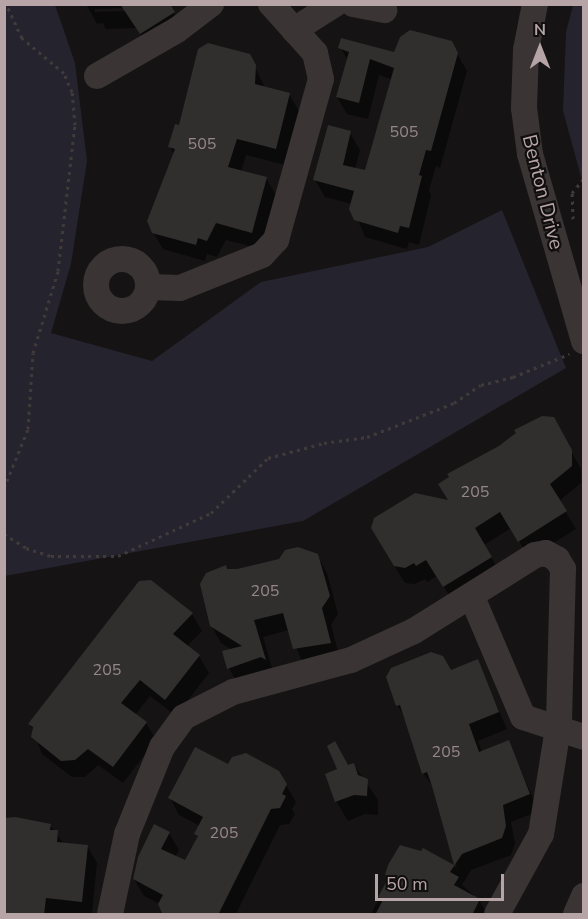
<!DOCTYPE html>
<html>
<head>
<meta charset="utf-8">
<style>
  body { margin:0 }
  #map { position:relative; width:588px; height:919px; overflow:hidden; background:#151313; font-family:"Nunito Sans",sans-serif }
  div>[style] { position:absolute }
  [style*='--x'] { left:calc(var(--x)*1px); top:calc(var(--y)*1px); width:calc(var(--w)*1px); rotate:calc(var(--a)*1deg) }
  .green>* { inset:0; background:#25232d }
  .shadow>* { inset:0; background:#0007 }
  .building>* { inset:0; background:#312e2e }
  .path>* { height:3px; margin-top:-1.5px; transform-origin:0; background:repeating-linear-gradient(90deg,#413a3b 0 3px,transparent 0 7.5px) }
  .minor>* { height:26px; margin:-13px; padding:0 13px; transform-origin:13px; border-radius:13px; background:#3a3434 }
  .minor>.ring { margin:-13px; padding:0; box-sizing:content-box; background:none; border:26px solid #3a3434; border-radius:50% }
  span { translate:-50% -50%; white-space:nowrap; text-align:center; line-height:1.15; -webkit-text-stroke:4.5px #100e0e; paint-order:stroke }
  .number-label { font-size:16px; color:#958689 }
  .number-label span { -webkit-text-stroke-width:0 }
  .street-label { font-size:20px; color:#b6a4a7 }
  .frame { position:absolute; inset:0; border:6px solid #b6a4a7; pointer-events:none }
  .north { position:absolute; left:510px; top:18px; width:60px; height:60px; -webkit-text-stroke:4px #100e0e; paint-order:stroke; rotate:0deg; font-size:16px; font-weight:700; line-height:24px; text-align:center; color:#b6a4a7 }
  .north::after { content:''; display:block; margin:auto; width:21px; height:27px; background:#b6a4a7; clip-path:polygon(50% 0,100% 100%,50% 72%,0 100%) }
  .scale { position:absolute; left:375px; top:874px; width:129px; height:27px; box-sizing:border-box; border:3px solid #b6a4a7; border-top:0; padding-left:8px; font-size:18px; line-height:21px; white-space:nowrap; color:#b6a4a7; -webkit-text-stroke:4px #100e0e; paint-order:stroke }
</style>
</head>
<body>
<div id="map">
  <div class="green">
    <i style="clip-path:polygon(5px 4px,55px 5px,75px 63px,87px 161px,71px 264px,51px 333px,152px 361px,261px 282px,428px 247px,502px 210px,566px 368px,303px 521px,5px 576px)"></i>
    <i style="clip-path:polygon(573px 5px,583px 5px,583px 184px,563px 111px,566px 32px)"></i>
  </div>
  <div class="shadow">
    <i style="clip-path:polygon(evenodd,86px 4px,169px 5px,185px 32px,152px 52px,136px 28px,106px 29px,103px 23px,97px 24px,86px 4px,131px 8px,131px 11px,95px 12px,95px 9px,131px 8px)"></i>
    <i style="clip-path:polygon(451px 43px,467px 71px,440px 168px,436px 166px,429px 190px,431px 195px,419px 245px,409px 242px,407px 249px,365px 237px,352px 204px,325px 197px,315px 180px,350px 133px,360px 150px,355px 169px,366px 172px,393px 80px,379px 75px,368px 119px,347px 114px,337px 97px,348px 61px,340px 47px,395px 54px)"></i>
    <i style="clip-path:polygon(249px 55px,265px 88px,289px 94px,299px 111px,285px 165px,246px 155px,241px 172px,266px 178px,276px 195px,262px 249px,226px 240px,217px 257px,207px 254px,205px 261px,163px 249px,153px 232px,174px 155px,170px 147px,180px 127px)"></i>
    <i style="clip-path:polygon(553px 419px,581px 469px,581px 483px,559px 501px,576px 529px,529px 558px,511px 528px,484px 545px,501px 574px,454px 603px,437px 576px,427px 582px,425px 579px,415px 584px,405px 583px,382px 546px,450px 502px)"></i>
    <i style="clip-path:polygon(317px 555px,327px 573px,338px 614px,331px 625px,340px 659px,304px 666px,289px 630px,263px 637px,274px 675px,238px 685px,229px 668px,232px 650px,221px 643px,211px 625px,227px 571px)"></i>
    <i style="clip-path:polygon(150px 581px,192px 614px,202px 631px,187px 646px,199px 656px,209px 673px,176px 716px,150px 696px,135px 715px,146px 723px,156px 740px,123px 783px,98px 765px,85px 777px,72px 777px,42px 754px,30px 724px)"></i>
    <i style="clip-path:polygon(477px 661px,507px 729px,478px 741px,482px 752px,508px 742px,539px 811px,511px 822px,515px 843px,511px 855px,471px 870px,462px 885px,479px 900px,487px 914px,371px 914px,389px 879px,387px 875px,424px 850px,457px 868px,435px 789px,423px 773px,408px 723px,398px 706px,451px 671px)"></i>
    <i style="clip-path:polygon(354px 765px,378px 800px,378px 815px,365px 814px,348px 821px,336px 801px)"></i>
    <i style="clip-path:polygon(229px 766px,278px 772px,296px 802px,292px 809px,295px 814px,289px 824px,280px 825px,236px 914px,164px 914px,160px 904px,144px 896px,134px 879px,169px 833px,179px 850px,175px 857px,185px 862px,198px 839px,196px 834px,200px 826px,179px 815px,170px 798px)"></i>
    <i style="clip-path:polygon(16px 818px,50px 825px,64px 844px,87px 846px,97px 863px,92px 914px,4px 914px)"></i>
  </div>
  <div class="building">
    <i style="clip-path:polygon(120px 4px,170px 4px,175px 12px,140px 34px)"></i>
    <i style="clip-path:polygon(410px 30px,452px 41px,458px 53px,431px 151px,426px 150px,419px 175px,422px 176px,409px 228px,400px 226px,398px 233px,354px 220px,349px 209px,354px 191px,313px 180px,328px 125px,351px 131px,343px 165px,365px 170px,394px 68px,370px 59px,359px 103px,336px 97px,349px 52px,338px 48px,341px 38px,394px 52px,400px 37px)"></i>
    <i style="clip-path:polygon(208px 43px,250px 54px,256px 65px,255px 84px,290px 93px,276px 149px,237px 139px,228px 167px,267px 177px,252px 233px,216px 223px,207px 241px,198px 238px,196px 245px,152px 233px,147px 221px,175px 149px,168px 147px,175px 124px,179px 125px,198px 49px)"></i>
    <i style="clip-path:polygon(542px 416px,554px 417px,572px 450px,572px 466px,550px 484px,567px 511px,518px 542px,500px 512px,475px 528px,492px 557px,443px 587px,426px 560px,416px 566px,414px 563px,405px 568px,394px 566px,371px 528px,374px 518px,415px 493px,448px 500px,438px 484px,449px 477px,447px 474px,499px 446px,516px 433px,514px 430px)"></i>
    <i style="clip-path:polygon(298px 547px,318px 554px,330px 596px,322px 608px,331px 643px,293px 649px,283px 613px,254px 620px,266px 660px,261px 657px,227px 669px,222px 651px,242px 646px,210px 626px,200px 584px,206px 573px,226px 565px,227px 569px,237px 569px,279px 559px,285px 550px)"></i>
    <i style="clip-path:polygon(151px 580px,193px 613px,173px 634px,200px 655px,165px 700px,140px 680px,121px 703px,147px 722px,113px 767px,88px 749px,75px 760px,61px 761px,31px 737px,33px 727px,28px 724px,139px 581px)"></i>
    <i style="clip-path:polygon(431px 652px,443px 656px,451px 670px,478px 659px,499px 712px,469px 724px,479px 752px,509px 740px,530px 794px,503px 805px,506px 826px,502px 838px,462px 854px,450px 872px,459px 877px,454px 885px,480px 899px,472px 915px,375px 915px,383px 900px,378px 897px,389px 877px,385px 875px,388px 865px,400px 845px,421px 851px,423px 848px,454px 865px,432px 786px,427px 772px,422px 774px,400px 705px,396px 706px,386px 677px,391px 668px)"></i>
    <i style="clip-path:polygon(335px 741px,348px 765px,354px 763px,358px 775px,368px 779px,367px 796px,354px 795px,335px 802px,325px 774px,337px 769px,327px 746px)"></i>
    <i style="clip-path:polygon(195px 747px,228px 764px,232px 757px,246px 753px,279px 771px,287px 784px,282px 794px,286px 796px,280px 808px,271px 809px,218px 915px,163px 915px,158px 904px,163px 895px,133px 879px,138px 857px,154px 824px,170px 832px,161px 849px,185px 860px,198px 836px,194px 834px,203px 817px,168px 798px)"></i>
    <i style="clip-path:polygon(15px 817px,51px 824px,50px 830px,58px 830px,57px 842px,88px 845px,82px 902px,46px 898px,44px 915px,4px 915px,4px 818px)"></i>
  </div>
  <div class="path">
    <i style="--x:573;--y:219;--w:26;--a:-92"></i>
    <i style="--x:572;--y:193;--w:19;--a:-51"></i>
    <i style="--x:4;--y:488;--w:64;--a:-67.9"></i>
    <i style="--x:28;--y:429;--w:76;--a:-86.2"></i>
    <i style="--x:33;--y:353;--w:86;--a:-73"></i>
    <i style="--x:58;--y:271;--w:147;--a:-83.4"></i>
    <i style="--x:75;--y:125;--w:33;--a:-95"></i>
    <i style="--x:72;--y:92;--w:21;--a:-113"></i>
    <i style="--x:64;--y:73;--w:55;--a:-140.2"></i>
    <i style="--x:22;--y:38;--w:38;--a:-115"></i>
    <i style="--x:4;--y:534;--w:26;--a:32"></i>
    <i style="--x:26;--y:548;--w:26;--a:18"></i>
    <i style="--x:51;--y:556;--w:67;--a:0"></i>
    <i style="--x:118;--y:556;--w:102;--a:-24.8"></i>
    <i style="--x:211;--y:513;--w:79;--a:-44"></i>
    <i style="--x:268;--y:458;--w:58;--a:-15"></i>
    <i style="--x:324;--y:443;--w:43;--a:-7.9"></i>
    <i style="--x:367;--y:437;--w:93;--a:-21.3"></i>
    <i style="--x:454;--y:403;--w:32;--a:-34"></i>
    <i style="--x:481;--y:385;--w:33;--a:-14"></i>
    <i style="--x:513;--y:377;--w:61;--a:-22.3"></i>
  </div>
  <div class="minor">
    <i style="--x:353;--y:4;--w:32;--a:11"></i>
    <i style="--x:535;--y:4;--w:47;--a:101.1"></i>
    <i style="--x:526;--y:50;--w:58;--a:92"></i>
    <i style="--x:524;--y:108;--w:46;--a:82.6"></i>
    <i style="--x:530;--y:154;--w:195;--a:73.9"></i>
    <i style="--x:294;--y:30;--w:49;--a:-32.4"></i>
    <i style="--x:97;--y:76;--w:92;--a:-29.9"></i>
    <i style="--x:177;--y:30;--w:43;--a:-37.4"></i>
    <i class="ring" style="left:96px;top:259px;width:26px;height:26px"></i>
    <i style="--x:149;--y:287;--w:31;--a:2"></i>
    <i style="--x:180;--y:288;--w:88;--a:-21.9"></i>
    <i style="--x:262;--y:255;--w:21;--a:-47"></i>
    <i style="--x:276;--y:240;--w:167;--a:-74.4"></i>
    <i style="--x:321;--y:79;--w:27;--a:-103"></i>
    <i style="--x:315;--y:53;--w:66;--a:-131.9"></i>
    <i style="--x:472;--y:597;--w:130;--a:67"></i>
    <i style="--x:523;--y:717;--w:64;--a:18.2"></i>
    <i style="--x:110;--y:914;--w:82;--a:-78"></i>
    <i style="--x:127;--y:834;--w:94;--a:-68.1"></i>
    <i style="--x:162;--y:747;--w:37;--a:-54"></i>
    <i style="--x:184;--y:717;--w:55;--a:-27"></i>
    <i style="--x:233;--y:692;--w:122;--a:-15.2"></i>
    <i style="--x:351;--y:660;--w:69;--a:-24.7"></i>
    <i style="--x:414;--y:631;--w:143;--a:-32.1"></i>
    <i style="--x:535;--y:555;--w:11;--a:-10"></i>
    <i style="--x:546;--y:553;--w:13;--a:29"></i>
    <i style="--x:557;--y:559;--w:12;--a:59"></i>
    <i style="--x:563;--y:569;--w:153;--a:91.5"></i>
    <i style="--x:559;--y:722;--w:113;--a:99.1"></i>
    <i style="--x:541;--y:834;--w:91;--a:118.8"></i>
    <i style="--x:576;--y:914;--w:20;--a:-66"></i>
  </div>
  <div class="number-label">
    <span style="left:404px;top:132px">505</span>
    <span style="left:202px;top:144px">505</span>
    <span style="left:475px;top:492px">205</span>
    <span style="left:265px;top:591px">205</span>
    <span style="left:107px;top:670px">205</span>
    <span style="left:446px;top:752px">205</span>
    <span style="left:224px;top:833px">205</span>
  </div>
  <div class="street-label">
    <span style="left:543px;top:192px;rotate:76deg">Benton Drive</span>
  </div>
  <div class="frame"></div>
  <div class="north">N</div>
  <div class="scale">50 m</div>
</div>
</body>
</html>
